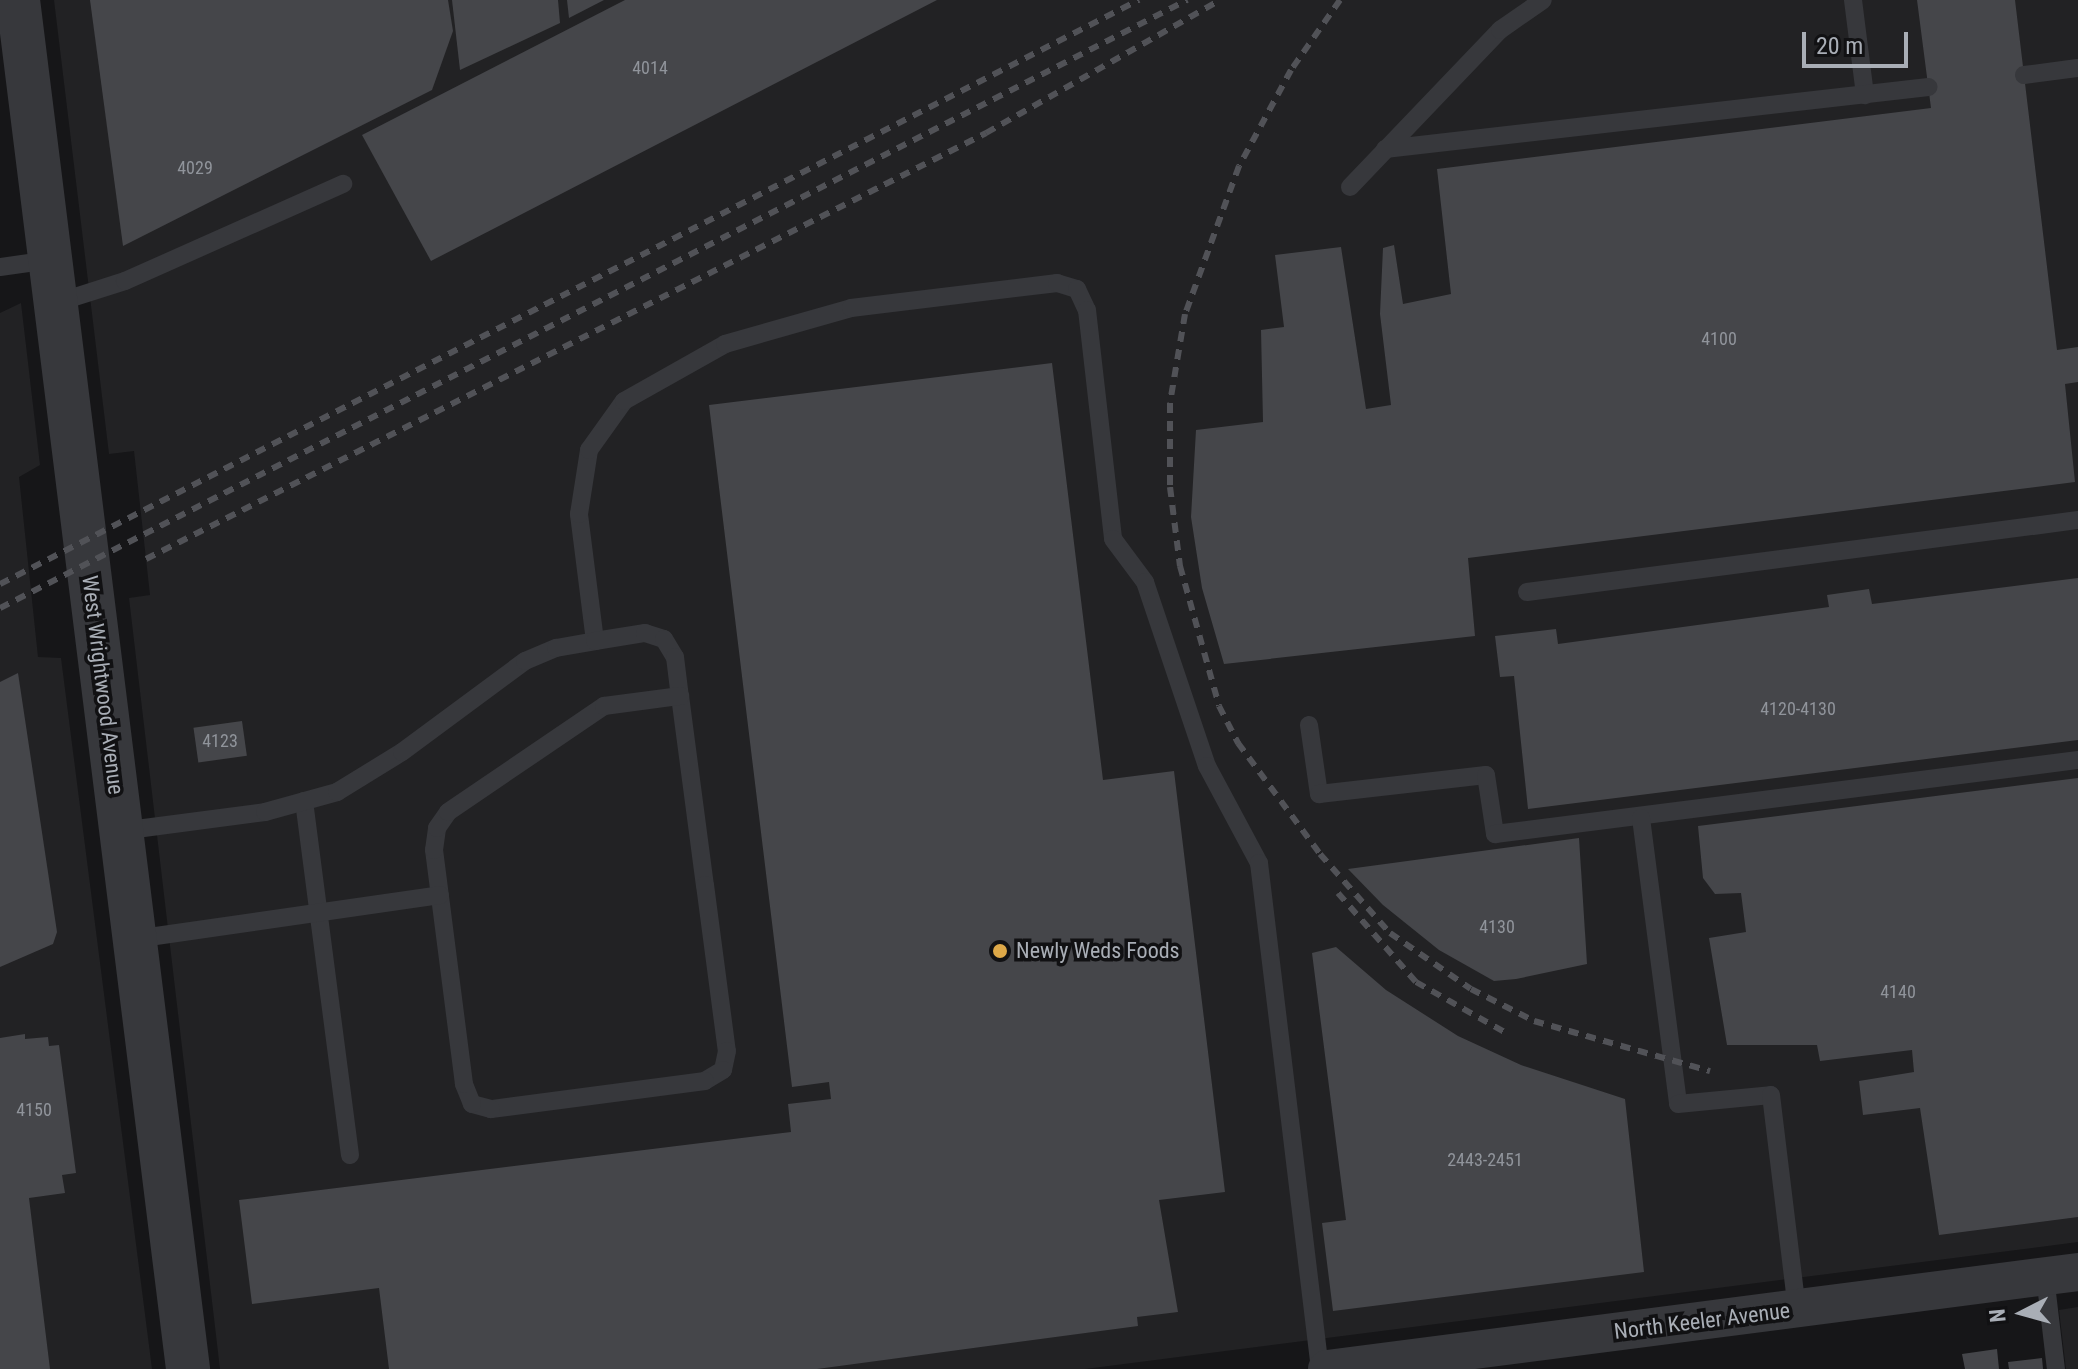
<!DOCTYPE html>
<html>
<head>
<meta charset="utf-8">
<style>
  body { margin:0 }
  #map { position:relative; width:2078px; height:1369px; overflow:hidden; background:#161618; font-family:"Roboto Condensed",sans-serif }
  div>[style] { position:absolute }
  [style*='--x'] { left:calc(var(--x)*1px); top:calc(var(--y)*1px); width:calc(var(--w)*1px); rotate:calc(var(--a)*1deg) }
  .built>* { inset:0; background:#222224 }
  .building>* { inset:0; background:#45464a; transform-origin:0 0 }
  .service>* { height:18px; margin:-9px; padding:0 9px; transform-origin:9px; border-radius:9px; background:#37383c }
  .minor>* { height:38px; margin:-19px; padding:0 19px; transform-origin:19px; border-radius:19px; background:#37383c }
  .tertiary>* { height:44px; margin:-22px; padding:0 22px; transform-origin:22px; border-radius:22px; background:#37383c }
  .rail>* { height:6px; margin-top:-3px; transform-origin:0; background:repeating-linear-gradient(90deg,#515257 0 10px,transparent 0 18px) }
  .dots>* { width:22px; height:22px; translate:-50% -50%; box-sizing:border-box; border:4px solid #111113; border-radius:50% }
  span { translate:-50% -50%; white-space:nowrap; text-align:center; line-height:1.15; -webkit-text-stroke:7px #111113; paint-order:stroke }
  .number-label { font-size:18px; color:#90949b }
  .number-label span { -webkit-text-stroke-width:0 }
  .street-label { font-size:22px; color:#a9aeb6 }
  .poi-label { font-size:22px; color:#a9aeb6 }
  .left { translate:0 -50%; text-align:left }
  .north { position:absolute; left:1982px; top:1273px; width:80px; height:80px; -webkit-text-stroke:6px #111113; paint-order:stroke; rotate:264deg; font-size:22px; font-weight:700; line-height:32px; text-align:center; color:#a9aeb6 }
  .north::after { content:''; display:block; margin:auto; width:28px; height:36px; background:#a9aeb6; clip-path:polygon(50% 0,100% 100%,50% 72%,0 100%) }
  .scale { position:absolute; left:1802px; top:32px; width:106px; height:36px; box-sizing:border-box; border:4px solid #a9aeb6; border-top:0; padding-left:10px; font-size:24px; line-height:28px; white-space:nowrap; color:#a9aeb6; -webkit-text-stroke:6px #111113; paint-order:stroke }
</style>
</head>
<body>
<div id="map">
  <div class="built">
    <i style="clip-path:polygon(54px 0,2078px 0,2078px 1242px,1085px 1369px,220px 1369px,129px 598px,150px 595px,134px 451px,109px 454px)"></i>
    <i style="clip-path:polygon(21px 303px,40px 465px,19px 477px,38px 657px,61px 658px,152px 1369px,0 1369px,0 313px)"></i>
    <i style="clip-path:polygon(2078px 1307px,2078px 1369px,2066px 1369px,2059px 1310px)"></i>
  </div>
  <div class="building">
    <i style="clip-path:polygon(90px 0,448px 0,453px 31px,432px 90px,123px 246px)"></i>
    <i style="clip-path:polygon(452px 0,558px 0,560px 23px,460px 70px)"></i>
    <i style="clip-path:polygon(567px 0,604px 0,569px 18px)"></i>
    <i style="clip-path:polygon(625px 0,937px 0,431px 261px,362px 135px)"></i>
    <i style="clip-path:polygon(1917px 0,2015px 0,2057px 350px,2078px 347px,2078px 382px,2065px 384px,2075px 482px,1468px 558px,1475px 636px,1224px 664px,1202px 588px,1191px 517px,1196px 430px,1263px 422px,1261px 330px,1284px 327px,1275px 255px,1341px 247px,1366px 409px,1391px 405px,1380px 314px,1383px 248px,1394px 245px,1403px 304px,1451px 294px,1437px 169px,1931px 108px)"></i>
    <i style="clip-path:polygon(1052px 363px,1103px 780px,1174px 771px,1225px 1192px,1159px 1200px,1178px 1312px,1137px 1317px,1138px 1326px,817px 1369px,389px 1369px,379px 1288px,252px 1304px,239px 1200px,791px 1132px,788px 1104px,831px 1099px,829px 1082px,792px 1087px,709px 405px)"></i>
    <i style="clip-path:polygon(2078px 578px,2078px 740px,1528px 809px,1514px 676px,1500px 677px,1495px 636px,1556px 629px,1558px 644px,1829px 607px,1827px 595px,1869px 589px,1872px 604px)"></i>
    <i style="clip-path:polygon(18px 673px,57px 932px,53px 944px,0 967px,0 682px)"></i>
    <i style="left:242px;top:721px;width:35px;height:49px;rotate:82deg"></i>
    <i style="clip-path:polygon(2078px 778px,2078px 1217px,1939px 1235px,1920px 1108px,1863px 1115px,1859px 1081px,1914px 1072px,1912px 1050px,1820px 1061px,1817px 1045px,1727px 1045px,1709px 938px,1746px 932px,1741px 893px,1715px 894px,1703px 878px,1698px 826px)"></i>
    <i style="clip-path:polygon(1579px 838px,1587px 964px,1516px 979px,1494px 981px,1439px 950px,1383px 905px,1348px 869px)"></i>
    <i style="clip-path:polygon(1336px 947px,1386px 990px,1458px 1036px,1521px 1065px,1625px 1099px,1644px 1272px,1333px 1311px,1322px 1223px,1346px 1220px,1312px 953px)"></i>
    <i style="clip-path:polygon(25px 1034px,25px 1039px,48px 1037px,49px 1046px,59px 1045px,76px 1173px,62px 1175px,65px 1193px,29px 1198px,50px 1369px,0 1369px,0 1038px)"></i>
    <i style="clip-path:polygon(1997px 1349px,1999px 1369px,1965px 1369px,1962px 1354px)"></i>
    <i style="clip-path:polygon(2042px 1358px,2043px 1369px,2009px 1369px,2008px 1362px)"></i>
  </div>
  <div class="service">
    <i style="--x:1853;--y:0;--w:96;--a:82.8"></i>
    <i style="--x:2024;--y:75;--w:54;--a:-7.4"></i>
    <i style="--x:1385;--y:149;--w:547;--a:-6.51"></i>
    <i style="--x:1350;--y:187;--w:217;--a:-46.3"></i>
    <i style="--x:1500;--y:30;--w:52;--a:-34.9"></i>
    <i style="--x:0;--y:267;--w:50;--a:-8"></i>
    <i style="--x:56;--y:303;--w:72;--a:-17.7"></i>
    <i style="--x:125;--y:281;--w:239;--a:-24"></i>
    <i style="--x:1527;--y:592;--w:556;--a:-7.44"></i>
    <i style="--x:595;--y:641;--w:128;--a:-97.2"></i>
    <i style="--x:579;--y:514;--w:65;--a:-81.1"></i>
    <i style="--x:589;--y:450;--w:60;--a:-54.5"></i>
    <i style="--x:624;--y:401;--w:116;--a:-29.4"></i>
    <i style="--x:725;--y:344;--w:131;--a:-15.9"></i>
    <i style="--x:851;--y:308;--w:208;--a:-6.9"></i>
    <i style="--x:1057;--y:283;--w:21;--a:17"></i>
    <i style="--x:1077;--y:289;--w:23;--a:65"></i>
    <i style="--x:1087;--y:310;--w:230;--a:83.5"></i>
    <i style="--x:1113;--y:539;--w:54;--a:53.3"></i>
    <i style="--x:1145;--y:582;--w:194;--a:71.4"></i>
    <i style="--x:1207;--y:766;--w:110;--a:61.8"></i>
    <i style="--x:1259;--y:863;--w:510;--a:83.13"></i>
    <i style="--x:1309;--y:725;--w:70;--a:81.8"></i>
    <i style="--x:1319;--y:794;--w:168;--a:-6.5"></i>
    <i style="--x:1486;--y:775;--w:60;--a:81.3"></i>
    <i style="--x:1495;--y:834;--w:588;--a:-7.23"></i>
    <i style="--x:304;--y:801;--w:357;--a:82.6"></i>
    <i style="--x:1641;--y:818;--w:288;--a:82.6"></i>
    <i style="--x:1678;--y:1104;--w:93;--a:-5.5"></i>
    <i style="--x:1771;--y:1095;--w:216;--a:83.1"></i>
    <i style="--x:121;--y:831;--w:145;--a:-7.5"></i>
    <i style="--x:265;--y:812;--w:75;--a:-15.5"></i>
    <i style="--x:337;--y:792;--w:76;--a:-31.6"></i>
    <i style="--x:402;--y:752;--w:153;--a:-36.5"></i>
    <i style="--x:525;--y:661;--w:34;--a:-23"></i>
    <i style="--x:556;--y:648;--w:40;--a:-10"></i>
    <i style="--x:595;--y:641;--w:51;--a:-9.1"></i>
    <i style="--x:645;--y:633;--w:20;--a:18"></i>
    <i style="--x:664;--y:639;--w:21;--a:59"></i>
    <i style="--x:675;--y:657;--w:39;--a:83"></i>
    <i style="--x:680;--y:696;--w:191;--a:82.5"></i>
    <i style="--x:705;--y:885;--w:167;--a:82.5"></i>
    <i style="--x:727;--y:1051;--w:19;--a:102"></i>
    <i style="--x:723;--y:1070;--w:21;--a:149"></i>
    <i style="--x:705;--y:1081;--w:216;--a:172.5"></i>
    <i style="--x:491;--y:1109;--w:20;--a:-165"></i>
    <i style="--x:472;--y:1104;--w:22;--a:-112"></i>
    <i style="--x:464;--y:1084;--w:236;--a:-97.3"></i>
    <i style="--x:434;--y:850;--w:22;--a:-82"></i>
    <i style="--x:437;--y:828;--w:19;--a:-55"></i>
    <i style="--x:448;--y:812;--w:189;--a:-34.2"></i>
    <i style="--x:604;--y:706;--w:77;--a:-7.5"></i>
    <i style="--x:135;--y:939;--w:308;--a:-8.2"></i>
    <i style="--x:2045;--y:1276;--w:94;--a:83.3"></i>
  </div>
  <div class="minor">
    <i style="--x:1327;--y:1369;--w:757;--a:-7.36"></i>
  </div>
  <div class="tertiary">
    <i style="--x:18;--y:0;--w:1380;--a:82.92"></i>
  </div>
  <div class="rail">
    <i style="--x:1340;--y:0;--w:85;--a:125"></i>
    <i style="--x:1291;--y:70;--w:109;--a:118.4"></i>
    <i style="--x:1239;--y:166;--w:158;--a:110"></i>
    <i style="--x:1185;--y:314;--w:90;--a:99.6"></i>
    <i style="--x:1170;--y:403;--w:84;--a:90"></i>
    <i style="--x:1170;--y:487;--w:80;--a:82.8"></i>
    <i style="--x:1180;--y:566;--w:145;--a:74.4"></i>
    <i style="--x:1219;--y:706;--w:42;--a:62.8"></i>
    <i style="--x:1238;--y:743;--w:138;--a:53.5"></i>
    <i style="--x:1320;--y:854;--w:106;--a:48.5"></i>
    <i style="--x:1390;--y:933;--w:98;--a:34.7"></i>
    <i style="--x:1471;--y:989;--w:71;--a:26.9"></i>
    <i style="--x:1534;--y:1021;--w:183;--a:15.9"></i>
    <i style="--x:146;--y:559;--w:942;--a:-26.89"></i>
    <i style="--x:986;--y:133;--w:269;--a:-29.6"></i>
    <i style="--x:0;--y:584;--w:1280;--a:-27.15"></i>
    <i style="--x:0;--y:608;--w:1334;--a:-27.12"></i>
    <i style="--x:1338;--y:893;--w:118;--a:48.8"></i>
    <i style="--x:1416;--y:982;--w:106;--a:29.5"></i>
  </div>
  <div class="dots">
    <i style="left:1000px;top:951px;background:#dda848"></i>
  </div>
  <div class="number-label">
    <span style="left:650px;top:68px">4014</span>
    <span style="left:195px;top:168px">4029</span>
    <span style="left:1719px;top:339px">4100</span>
    <span style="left:1798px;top:709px">4120-4130</span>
    <span style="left:220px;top:741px">4123</span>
    <span style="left:1497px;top:927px">4130</span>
    <span style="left:1898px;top:992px">4140</span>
    <span style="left:34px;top:1110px">4150</span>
    <span style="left:1485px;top:1160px">2443-2451</span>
  </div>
  <div class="street-label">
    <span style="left:103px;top:685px;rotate:83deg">West Wrightwood Avenue</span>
    <span style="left:1702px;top:1321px;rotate:-7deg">North Keeler Avenue</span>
  </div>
  <div class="poi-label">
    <span class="left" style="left:1016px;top:951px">Newly Weds Foods</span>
  </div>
  <div class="north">N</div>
  <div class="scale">20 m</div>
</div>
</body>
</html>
